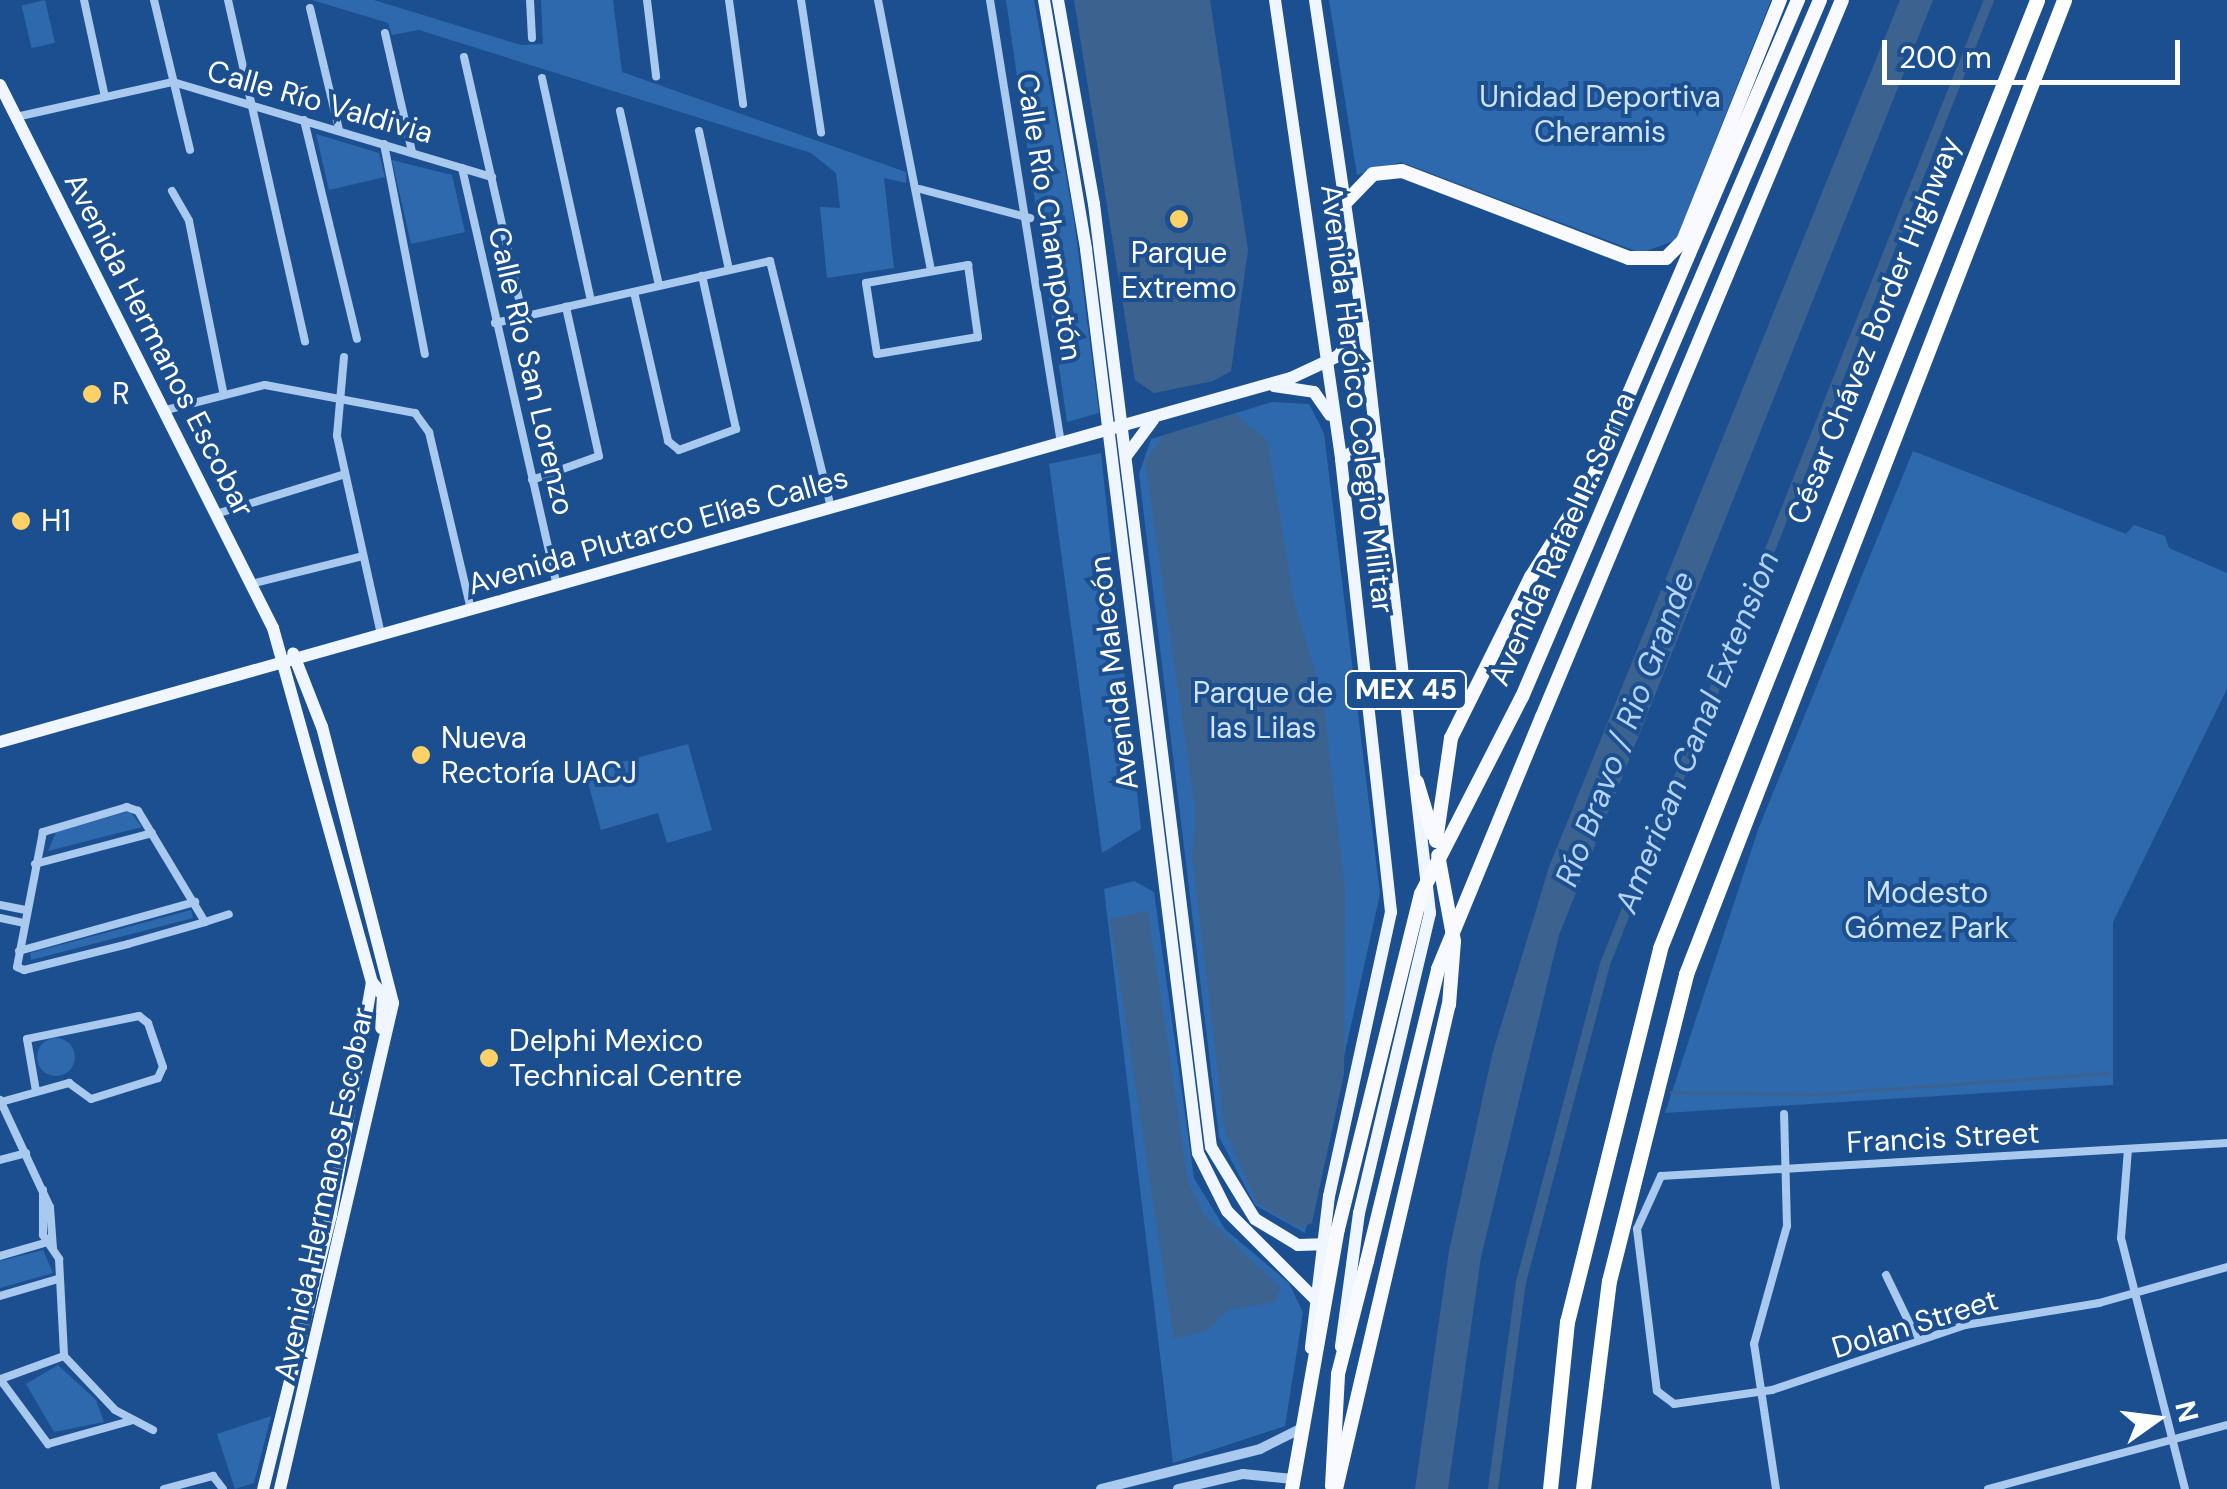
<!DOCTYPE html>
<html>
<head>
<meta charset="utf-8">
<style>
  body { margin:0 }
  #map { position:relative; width:2227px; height:1489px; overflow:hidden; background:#1b4f8f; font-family:"DM Sans",sans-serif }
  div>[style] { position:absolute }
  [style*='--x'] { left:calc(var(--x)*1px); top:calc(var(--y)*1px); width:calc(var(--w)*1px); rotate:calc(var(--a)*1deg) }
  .green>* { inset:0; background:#2e69ad; transform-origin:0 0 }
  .round { border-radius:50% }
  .water>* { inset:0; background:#3c6290 }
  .stream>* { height:2.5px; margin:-1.25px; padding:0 1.25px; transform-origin:1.25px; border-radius:1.25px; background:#3c6290 }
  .canal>* { height:10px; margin:-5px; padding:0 5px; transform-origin:5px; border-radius:5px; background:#3c6290 }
  .minor>* { height:8px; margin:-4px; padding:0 4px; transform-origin:4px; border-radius:4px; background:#a9c9ee }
  .tertiary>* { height:10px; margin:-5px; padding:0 5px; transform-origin:5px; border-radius:5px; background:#a9c9ee }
  .primary>* { height:12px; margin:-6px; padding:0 6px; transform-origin:6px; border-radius:6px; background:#f0f6ff }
  .trunk>* { height:14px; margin:-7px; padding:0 7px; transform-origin:7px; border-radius:7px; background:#f8faff }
  .motorway>* { height:15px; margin:-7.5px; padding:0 7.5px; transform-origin:7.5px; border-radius:7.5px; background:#fff }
  .trunk-bridge>* { height:14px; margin:-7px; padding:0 7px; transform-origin:7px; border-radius:7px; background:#f8faff }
  .dots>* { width:28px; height:28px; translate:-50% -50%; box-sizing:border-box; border:5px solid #1b4f8f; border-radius:50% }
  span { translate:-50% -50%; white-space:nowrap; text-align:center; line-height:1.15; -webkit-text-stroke:8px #1b4f8f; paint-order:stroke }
  .shield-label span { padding:2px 8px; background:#1b4f8f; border:2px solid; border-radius:8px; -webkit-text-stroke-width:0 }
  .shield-label { font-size:28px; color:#fff; font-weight:700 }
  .park-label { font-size:30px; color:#cfe3fa }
  .street-label { font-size:30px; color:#fff }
  .poi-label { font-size:30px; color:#fff }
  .left { translate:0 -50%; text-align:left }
  .water-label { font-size:32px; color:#b5d3f5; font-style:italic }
  .north { position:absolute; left:2107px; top:1369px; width:100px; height:100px; -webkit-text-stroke:8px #1b4f8f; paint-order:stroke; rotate:76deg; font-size:28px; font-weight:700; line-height:40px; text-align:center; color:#fff }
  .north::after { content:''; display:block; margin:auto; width:35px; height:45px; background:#fff; clip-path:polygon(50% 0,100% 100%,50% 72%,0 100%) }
  .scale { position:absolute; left:1882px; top:40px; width:298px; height:45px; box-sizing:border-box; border:5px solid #fff; border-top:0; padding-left:12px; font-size:30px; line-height:35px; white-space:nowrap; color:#fff; -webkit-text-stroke:8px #1b4f8f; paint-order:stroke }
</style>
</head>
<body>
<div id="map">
  <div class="green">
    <i style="left:45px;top:0;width:44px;height:24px;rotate:77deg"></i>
    <i style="clip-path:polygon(312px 0,374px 0,521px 45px,543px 44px,541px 0,613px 0,622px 72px,906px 172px,906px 183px,884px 178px,894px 268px,827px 278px,820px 207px,840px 208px,836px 173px,811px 153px,419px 30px,392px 35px,388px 23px)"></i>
    <i style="clip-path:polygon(1006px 0,1034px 0,1074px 220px,1099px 413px,1067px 422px)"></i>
    <i style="clip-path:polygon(1329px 0,1771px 0,1676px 240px,1641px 253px,1401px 162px,1357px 175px)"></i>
    <i style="clip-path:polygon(316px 134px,379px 153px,385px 177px,329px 190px)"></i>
    <i style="clip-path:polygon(392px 160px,452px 175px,465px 232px,411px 244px)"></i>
    <i style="clip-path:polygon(1272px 402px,1309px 404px,1324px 433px,1380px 894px,1305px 1233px,1255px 1205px,1219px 1137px,1139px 474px,1151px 439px)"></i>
    <i style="clip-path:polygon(1913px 451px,2126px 534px,2134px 525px,2165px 536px,2169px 548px,2227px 573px,2227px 689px,2113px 922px,2113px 1085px,1665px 1113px,1759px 827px)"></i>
    <i style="clip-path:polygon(1101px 453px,1141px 829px,1102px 853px,1049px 464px)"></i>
    <i style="clip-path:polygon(688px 744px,712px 830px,667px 843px,658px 813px,601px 830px,585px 772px)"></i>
    <i style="clip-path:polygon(130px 811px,142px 827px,48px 851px,56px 832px)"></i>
    <i style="clip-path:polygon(1134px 881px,1154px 892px,1194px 1178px,1225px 1229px,1289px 1283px,1303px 1313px,1285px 1426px,1173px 1463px,1104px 889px)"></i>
    <i style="clip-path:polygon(191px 910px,193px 918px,31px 960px,30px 953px)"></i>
    <i class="round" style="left:37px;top:1038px;width:38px;height:38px"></i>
    <i style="clip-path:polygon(43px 1250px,53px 1273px,0 1288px,0 1261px)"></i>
    <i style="clip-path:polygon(58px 1365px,96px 1400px,104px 1422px,54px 1432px,26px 1384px)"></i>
    <i style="clip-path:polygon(271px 1416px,254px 1483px,235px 1489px,217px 1434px)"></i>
  </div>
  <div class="water">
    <i style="clip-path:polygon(1074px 0,1210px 0,1248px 250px,1231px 371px,1213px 381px,1154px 393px,1135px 380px)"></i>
    <i style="clip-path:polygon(1900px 0,1933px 0,1559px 935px,1481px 1257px,1448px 1489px,1415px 1489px,1449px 1251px,1492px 1055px,1549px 867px)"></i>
    <i style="clip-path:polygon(1236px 414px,1268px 442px,1293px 597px,1323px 699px,1345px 890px,1344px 1074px,1312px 1223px,1300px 1228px,1258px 1204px,1225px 1132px,1192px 855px,1196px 813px,1145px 461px,1164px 435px)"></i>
    <i style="clip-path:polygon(1148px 911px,1188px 1181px,1204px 1215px,1280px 1287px,1275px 1302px,1228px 1310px,1206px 1331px,1174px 1339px,1110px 919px)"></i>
  </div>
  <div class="stream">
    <i style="--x:1671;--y:1092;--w:146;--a:0.8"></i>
    <i style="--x:1817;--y:1094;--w:292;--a:-4.1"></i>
  </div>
  <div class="canal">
    <i style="--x:1493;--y:1489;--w:209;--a:-82.3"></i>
    <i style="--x:1521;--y:1282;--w:329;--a:-75.2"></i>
    <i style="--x:1605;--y:964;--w:1038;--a:-68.28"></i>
  </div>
  <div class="minor">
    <i style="--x:84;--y:0;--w:99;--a:77.8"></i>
    <i style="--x:154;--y:0;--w:154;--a:76.5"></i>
    <i style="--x:228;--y:0;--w:350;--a:77.3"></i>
    <i style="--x:530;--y:0;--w:38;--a:87"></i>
    <i style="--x:647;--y:0;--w:77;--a:83.2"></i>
    <i style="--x:729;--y:0;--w:105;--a:82.3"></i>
    <i style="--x:801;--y:0;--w:134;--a:81.4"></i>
    <i style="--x:878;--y:0;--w:275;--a:78.9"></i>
    <i style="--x:990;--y:0;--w:448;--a:80.9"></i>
    <i style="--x:310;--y:8;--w:125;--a:76.6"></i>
    <i style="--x:385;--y:33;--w:122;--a:77.2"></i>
    <i style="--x:464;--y:57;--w:267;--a:77.2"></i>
    <i style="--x:542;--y:78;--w:228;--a:77.6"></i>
    <i style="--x:620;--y:111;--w:179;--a:77.4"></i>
    <i style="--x:16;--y:117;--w:161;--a:-12.6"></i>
    <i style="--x:173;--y:82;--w:333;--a:16.6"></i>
    <i style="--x:304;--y:120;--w:225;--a:76.4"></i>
    <i style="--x:699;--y:131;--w:142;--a:77.8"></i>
    <i style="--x:384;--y:144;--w:214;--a:79"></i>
    <i style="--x:462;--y:168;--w:428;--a:77.2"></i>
    <i style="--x:920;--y:189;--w:114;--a:14.8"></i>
    <i style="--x:172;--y:191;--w:34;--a:60"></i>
    <i style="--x:189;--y:221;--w:173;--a:78.7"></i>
    <i style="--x:968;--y:265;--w:73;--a:82.1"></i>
    <i style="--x:978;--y:337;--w:102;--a:170.4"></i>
    <i style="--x:877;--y:354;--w:72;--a:-98.8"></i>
    <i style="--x:866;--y:283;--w:104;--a:-10"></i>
    <i style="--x:634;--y:292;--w:153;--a:77.1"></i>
    <i style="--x:668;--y:441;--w:14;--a:39"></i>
    <i style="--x:679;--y:450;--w:61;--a:-20.2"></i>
    <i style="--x:736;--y:429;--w:157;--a:-102.5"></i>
    <i style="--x:495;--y:323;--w:282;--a:-12.7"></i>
    <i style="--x:770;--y:261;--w:253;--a:76.1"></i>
    <i style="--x:344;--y:357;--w:79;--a:95.1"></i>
    <i style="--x:337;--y:436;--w:203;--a:77.5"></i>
    <i style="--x:166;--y:410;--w:102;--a:-14.2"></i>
    <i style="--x:265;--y:385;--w:153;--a:10.6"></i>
    <i style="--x:415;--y:413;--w:24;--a:54"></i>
    <i style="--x:429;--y:432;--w:182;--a:76.7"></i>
    <i style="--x:532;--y:480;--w:71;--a:-19.7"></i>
    <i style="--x:599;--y:456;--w:153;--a:-102.5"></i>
    <i style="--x:216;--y:514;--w:135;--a:-17.2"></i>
    <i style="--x:251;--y:584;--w:115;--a:-14"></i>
    <i style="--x:35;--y:864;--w:121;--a:-14.8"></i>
    <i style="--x:0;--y:905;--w:26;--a:11"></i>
    <i style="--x:0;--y:918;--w:25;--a:12"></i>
    <i style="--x:205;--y:922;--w:130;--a:-121.1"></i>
    <i style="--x:138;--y:811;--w:12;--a:-160"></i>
    <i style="--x:127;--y:807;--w:88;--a:163.4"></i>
    <i style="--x:43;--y:832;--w:137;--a:100.9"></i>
    <i style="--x:17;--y:967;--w:8;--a:23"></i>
    <i style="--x:24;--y:970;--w:107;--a:-14"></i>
    <i style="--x:128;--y:944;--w:80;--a:-15.9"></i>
    <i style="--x:205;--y:922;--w:25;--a:-18"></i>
    <i style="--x:19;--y:951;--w:183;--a:-15.6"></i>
    <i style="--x:0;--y:1100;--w:118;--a:65"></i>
    <i style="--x:50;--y:1207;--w:42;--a:85.9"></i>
    <i style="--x:1;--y:1102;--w:71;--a:-15.6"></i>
    <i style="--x:69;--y:1083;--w:27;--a:36"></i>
    <i style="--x:91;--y:1099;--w:70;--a:-17.4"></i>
    <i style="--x:158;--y:1078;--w:12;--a:-66"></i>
    <i style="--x:163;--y:1067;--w:46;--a:-108.8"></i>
    <i style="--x:148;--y:1023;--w:11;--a:-142"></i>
    <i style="--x:139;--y:1016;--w:114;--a:168.4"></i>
    <i style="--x:27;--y:1039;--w:53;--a:80.2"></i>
    <i style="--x:2227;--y:1143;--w:567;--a:176.66"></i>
    <i style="--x:1661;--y:1176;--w:58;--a:114.4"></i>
    <i style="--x:1637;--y:1229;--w:163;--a:83"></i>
    <i style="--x:1657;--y:1391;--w:21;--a:37"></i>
    <i style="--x:1674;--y:1404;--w:99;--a:-8.1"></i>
    <i style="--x:1772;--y:1390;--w:204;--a:-18.6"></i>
    <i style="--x:1965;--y:1325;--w:136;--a:-9.3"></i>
    <i style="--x:2099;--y:1303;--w:133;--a:-15.7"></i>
    <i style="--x:2128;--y:1149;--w:89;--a:94.5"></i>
    <i style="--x:2121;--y:1238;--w:259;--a:75.7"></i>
    <i style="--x:0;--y:1160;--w:27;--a:-15"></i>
    <i style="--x:43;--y:1190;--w:45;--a:90"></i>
    <i style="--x:43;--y:1235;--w:29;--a:56"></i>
    <i style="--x:59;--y:1259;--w:97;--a:87"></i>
    <i style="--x:64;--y:1356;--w:74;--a:46.6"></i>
    <i style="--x:115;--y:1410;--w:43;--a:27.8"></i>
    <i style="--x:0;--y:1256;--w:50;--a:-16.3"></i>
    <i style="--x:1886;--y:1275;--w:73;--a:64.1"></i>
    <i style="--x:0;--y:1296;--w:60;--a:-16.3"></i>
    <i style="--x:0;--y:1379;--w:81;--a:53.6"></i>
    <i style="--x:1;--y:1379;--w:67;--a:-20.1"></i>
    <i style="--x:48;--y:1444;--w:85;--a:-15.7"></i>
    <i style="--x:164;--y:1489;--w:51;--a:-14.9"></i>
    <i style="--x:213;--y:1476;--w:16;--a:52"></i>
    <i style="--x:1776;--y:1489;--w:147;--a:-98.6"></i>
    <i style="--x:1754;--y:1344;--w:123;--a:-74.4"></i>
    <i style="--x:1787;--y:1226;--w:112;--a:-91.5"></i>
    <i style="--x:1988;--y:1489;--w:247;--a:-15"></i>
  </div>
  <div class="tertiary">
    <i style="--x:1101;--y:1489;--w:164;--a:-14.1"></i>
    <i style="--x:1260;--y:1449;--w:45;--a:-26.6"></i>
    <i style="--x:1178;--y:1489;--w:67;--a:-13"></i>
    <i style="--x:1243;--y:1474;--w:50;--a:5.7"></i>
  </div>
  <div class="primary">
    <i style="--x:1044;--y:0;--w:253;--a:80.4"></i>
    <i style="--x:1086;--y:249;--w:911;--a:82.94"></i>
    <i style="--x:1198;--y:1153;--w:65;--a:63.4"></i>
    <i style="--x:1227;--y:1211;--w:123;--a:45"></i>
    <i style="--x:1058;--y:0;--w:207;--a:80"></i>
    <i style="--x:1094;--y:204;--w:950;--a:82.93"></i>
    <i style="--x:1211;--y:1147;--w:84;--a:58.6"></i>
    <i style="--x:1255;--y:1219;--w:50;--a:31.2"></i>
    <i style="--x:1298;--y:1245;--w:24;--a:-2"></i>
    <i style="--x:1275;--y:0;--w:464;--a:81.8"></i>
    <i style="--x:1341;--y:459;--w:456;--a:83.7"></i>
    <i style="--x:1391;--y:912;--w:291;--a:102.3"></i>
    <i style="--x:1329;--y:1196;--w:153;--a:96.8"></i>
    <i style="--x:1315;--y:0;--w:328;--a:81.6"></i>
    <i style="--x:1363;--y:324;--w:593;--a:83.51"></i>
    <i style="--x:1430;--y:913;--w:308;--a:103.3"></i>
    <i style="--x:1359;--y:1213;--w:135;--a:97.7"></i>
    <i style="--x:0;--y:85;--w:608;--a:63.31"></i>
    <i style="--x:273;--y:628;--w:368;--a:74.4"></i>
    <i style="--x:372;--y:982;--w:237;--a:100"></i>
    <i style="--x:331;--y:1215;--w:282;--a:103.9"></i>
    <i style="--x:1274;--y:386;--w:40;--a:8.5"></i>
    <i style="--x:1314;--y:392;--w:28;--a:55"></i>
    <i style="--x:1127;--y:455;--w:44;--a:-53.4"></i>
    <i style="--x:1341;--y:459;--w:21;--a:-31"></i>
    <i style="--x:1359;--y:448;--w:23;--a:31"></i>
    <i style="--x:0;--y:742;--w:1341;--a:-15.75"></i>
    <i style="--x:1291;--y:378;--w:52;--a:-25.1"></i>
    <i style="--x:1338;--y:356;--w:41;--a:-52"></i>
    <i style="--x:372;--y:982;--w:17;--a:50"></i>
    <i style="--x:383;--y:995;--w:33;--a:93"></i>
    <i style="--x:280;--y:1489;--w:499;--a:-76.9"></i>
    <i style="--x:393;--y:1003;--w:285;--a:-104.4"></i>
    <i style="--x:322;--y:727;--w:79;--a:-111.4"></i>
  </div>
  <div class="trunk">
    <i style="--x:1347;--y:201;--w:37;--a:-46"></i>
    <i style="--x:1373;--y:174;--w:29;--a:-6"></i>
    <i style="--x:1402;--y:171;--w:243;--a:21"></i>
    <i style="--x:1629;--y:258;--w:37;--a:0"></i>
    <i style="--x:1666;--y:258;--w:24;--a:-45"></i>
    <i style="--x:1683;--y:241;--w:260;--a:-68.1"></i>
    <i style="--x:1522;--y:697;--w:758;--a:-66.85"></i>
    <i style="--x:1542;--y:717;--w:777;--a:-67.3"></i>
    <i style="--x:1417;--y:782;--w:55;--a:73.2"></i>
    <i style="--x:1436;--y:841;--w:104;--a:-81.7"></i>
    <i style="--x:1451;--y:738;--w:180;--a:-63.6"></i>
    <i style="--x:1531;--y:577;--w:112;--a:-57.7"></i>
    <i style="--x:1591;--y:482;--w:525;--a:-66.76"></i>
    <i style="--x:1332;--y:1486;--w:112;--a:-86.9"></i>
    <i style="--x:1338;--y:1374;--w:117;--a:-75.6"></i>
    <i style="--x:1292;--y:1489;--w:264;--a:-80"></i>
    <i style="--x:1336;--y:1489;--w:497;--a:-76.9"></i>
    <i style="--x:1449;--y:1005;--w:64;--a:-85.5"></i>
    <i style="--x:1454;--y:941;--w:87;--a:-100.5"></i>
  </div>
  <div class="motorway">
    <i style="--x:1550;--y:1489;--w:168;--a:-84.2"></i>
    <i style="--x:1567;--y:1322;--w:385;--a:-76"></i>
    <i style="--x:1660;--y:948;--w:1020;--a:-68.31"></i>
    <i style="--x:1583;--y:1489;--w:210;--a:-82.9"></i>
    <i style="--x:1609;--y:1281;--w:317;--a:-75.9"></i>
    <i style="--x:1686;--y:974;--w:1045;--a:-68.79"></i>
  </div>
  <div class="trunk-bridge">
    <i style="--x:1338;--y:1229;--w:345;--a:-76.1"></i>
    <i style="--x:1421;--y:894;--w:221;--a:-62.9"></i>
    <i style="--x:1367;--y:1261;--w:301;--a:-76.3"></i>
    <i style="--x:1438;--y:969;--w:273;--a:-67.6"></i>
  </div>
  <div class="dots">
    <i style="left:1179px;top:219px;background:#ffd166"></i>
    <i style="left:92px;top:394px;background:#ffd166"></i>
    <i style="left:21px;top:521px;background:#ffd166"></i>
    <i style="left:421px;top:755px;background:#ffd166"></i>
    <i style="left:489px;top:1058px;background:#ffd166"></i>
  </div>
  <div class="shield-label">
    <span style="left:1406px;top:690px">MEX 45</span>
  </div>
  <div class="park-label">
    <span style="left:1600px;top:114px">Unidad Deportiva<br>Cheramis</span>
    <span style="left:1263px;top:710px">Parque de<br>las Lilas</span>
    <span style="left:1927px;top:910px">Modesto<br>Gómez Park</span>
  </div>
  <div class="street-label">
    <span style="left:320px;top:102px;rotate:16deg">Calle Río Valdivia</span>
    <span style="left:1049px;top:217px;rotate:81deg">Calle Río Champotón</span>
    <span style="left:1874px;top:330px;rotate:-68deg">César Chávez Border Highway</span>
    <span style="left:159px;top:345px;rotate:63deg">Avenida Hermanos Escobar</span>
    <span style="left:531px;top:371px;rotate:77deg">Calle Río San Lorenzo</span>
    <span style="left:1357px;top:399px;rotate:83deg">Avenida Heróico Colegio Militar</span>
    <span style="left:658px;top:531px;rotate:-16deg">Avenida Plutarco Elías Calles</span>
    <span style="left:1562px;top:539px;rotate:-66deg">Avenida Rafael P. Serna</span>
    <span style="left:1114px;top:673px;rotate:-97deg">Avenida Malecón</span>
    <span style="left:1943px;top:1138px;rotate:-3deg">Francis Street</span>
    <span style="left:324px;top:1194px;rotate:-78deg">Avenida Hermanos Escobar</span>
    <span style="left:1915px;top:1324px;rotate:-17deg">Dolan Street</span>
  </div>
  <div class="poi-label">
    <span style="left:1179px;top:270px">Parque<br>Extremo</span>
    <span class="left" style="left:112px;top:394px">R</span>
    <span class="left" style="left:41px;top:521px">H1</span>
    <span class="left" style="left:441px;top:755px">Nueva<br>Rectoría UACJ</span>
    <span class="left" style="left:509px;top:1058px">Delphi Mexico<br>Technical Centre</span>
  </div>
  <div class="water-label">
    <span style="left:1625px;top:729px;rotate:-69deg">Río Bravo / Rio Grande</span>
    <span style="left:1697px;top:732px;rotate:-68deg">American Canal Extension</span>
  </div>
  <div class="north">N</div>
  <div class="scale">200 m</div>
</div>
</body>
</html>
